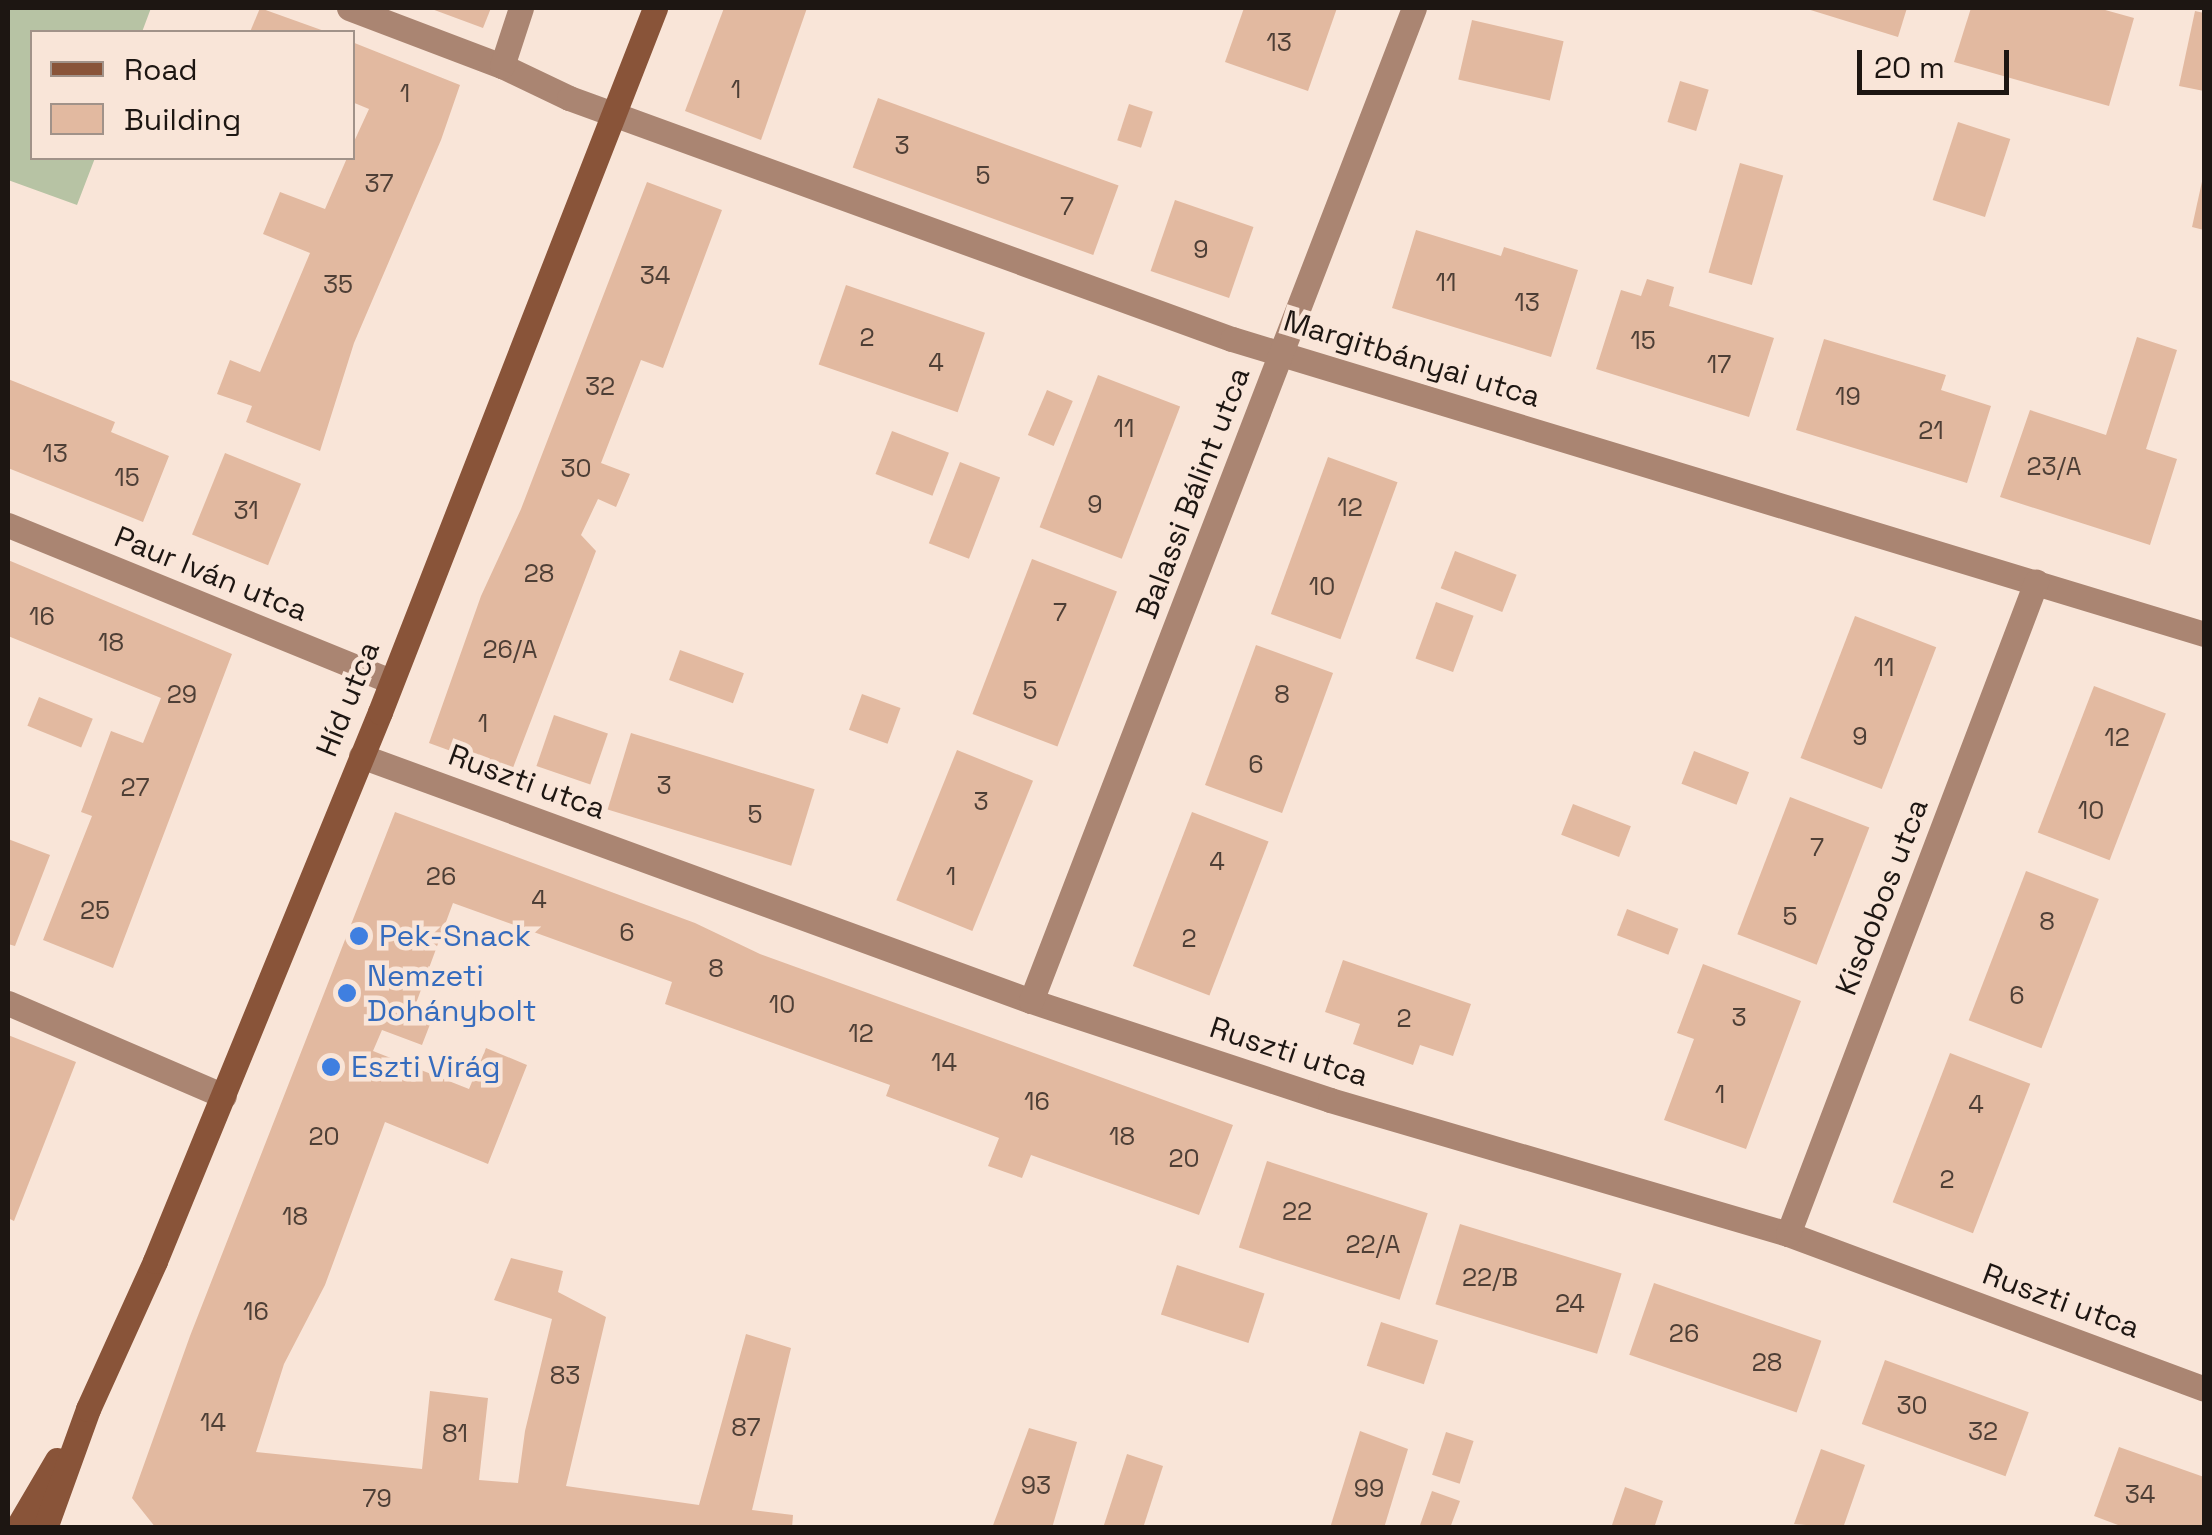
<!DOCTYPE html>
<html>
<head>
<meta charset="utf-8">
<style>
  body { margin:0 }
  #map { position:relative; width:2212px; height:1535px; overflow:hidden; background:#f9e5d8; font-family:"Space Grotesk",sans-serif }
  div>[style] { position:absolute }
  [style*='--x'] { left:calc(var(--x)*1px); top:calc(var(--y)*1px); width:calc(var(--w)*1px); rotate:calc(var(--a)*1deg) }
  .green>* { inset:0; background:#b7c3a4 }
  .building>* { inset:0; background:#e2b9a0; transform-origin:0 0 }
  .street>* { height:25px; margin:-12.5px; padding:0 12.5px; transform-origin:12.5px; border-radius:12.5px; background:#aa8572 }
  .secondary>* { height:25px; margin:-12.5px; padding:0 12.5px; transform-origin:12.5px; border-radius:12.5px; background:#895439 }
  .dots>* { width:28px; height:28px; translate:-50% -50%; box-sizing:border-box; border:5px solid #f9e5d8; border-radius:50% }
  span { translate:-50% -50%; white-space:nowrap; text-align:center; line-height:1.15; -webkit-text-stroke:9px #f9e5d8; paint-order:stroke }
  .number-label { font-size:25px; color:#4e3f36 }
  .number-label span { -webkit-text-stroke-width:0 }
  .street-label { font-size:30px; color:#1d1612 }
  .shop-label { font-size:30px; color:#366cbe }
  .left { translate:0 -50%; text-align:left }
  .frame { position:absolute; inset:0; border:10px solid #1d1612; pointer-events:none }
  .legend { position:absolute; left:30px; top:30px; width:325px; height:130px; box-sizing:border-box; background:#f9e5d8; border:2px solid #a19289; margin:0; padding:12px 18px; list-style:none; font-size:30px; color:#1d1612 }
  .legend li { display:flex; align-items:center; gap:20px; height:50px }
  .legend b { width:50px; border:2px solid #a19289 }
  .scale { position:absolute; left:1857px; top:50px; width:152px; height:45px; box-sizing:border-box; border:5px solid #1d1612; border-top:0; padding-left:12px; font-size:30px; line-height:35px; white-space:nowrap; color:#1d1612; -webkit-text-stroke:8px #f9e5d8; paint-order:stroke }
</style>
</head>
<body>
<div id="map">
  <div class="green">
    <i style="clip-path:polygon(8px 8px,151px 8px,142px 32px,32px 32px,32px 158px,95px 158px,77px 205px,8px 180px)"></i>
  </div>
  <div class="building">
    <i style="clip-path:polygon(260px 8px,327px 32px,250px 32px)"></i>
    <i style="clip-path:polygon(429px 8px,491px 8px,483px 28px)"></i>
    <i style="clip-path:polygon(724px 8px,807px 8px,761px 140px,685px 111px)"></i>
    <i style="clip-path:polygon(1244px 8px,1337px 8px,1308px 91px,1225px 62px)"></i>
    <i style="clip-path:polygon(1804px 8px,1907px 8px,1898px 37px)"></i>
    <i style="clip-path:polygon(1971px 8px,2098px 8px,2134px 18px,2109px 106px,1954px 62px)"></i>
    <i style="clip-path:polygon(2195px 11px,2204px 13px,2204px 91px,2179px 86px)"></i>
    <i style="left:1472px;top:20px;width:94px;height:61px;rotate:13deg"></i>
    <i style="clip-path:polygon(352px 42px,460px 85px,441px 140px,354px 343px,320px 451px,246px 422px,252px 406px,217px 394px,230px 360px,260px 372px,310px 253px,263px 234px,280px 192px,325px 209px,347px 158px,352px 158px,352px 146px,369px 109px,352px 102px)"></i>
    <i style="left:1680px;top:81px;width:30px;height:43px;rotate:17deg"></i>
    <i style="left:878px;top:98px;width:256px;height:74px;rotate:20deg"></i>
    <i style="left:1129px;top:104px;width:25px;height:38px;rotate:18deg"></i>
    <i style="left:1958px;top:122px;width:55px;height:82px;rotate:18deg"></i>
    <i style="left:1740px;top:163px;width:45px;height:114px;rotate:16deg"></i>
    <i style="clip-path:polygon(2203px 177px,2204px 177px,2204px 230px,2192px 227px)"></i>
    <i style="clip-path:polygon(647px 182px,722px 210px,663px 368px,641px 360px,601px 463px,630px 474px,616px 507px,598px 499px,581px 535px,596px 551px,511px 773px,429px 743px,481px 596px,521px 509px)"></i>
    <i style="left:1175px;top:200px;width:83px;height:75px;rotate:19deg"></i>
    <i style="clip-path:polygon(1416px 230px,1501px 256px,1504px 247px,1578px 270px,1551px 357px,1392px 308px)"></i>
    <i style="clip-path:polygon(1647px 279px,1674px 287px,1669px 306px,1774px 338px,1749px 417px,1596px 369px,1621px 290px,1641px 296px)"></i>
    <i style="left:846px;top:285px;width:147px;height:84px;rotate:19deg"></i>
    <i style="clip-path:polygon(2137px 337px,2177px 350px,2146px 449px,2177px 459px,2150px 545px,2000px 497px,2030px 410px,2106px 435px)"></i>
    <i style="clip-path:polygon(1824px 339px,1946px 375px,1941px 390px,1991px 406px,1967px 483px,1796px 430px)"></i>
    <i style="left:1098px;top:375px;width:88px;height:163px;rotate:21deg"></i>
    <i style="clip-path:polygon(8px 379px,115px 422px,111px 432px,169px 456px,143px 522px,8px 468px)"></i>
    <i style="left:1047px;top:390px;width:28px;height:49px;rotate:23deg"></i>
    <i style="left:892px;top:431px;width:61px;height:46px;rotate:21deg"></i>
    <i style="left:225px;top:453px;width:82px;height:88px;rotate:22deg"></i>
    <i style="left:1328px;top:457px;width:74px;height:167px;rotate:20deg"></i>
    <i style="left:960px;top:462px;width:43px;height:87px;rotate:21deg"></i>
    <i style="left:1455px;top:551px;width:66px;height:40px;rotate:21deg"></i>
    <i style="left:1032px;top:559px;width:91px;height:166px;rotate:21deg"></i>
    <i style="clip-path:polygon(8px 560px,232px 654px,113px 968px,43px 940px,92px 816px,81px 812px,111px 731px,143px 743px,161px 698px,8px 636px)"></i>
    <i style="left:1436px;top:602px;width:40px;height:60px;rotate:20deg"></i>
    <i style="left:1855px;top:616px;width:87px;height:152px;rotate:21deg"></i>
    <i style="left:1256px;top:645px;width:82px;height:149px;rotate:20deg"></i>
    <i style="left:680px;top:650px;width:68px;height:32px;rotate:20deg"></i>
    <i style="left:2094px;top:686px;width:77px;height:157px;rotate:21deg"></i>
    <i style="left:862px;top:694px;width:41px;height:38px;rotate:20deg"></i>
    <i style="left:39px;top:697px;width:58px;height:31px;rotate:22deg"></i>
    <i style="left:554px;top:715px;width:57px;height:54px;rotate:19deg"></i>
    <i style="left:631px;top:733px;width:192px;height:80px;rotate:17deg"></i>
    <i style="left:957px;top:750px;width:82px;height:162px;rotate:22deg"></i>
    <i style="left:1694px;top:751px;width:59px;height:35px;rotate:21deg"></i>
    <i style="left:1790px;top:797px;width:85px;height:147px;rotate:21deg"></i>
    <i style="left:1573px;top:804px;width:62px;height:33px;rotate:21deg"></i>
    <i style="clip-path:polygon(395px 812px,695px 923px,760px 954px,1233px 1125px,1199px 1215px,1031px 1155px,1022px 1178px,988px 1166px,999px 1138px,886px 1096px,890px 1085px,665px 1004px,672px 982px,453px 903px,415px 1006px,434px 1014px,422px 1045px,382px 1030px,373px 1051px,469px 1089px,486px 1048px,527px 1065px,488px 1164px,385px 1122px,325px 1285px,284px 1364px,256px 1452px,422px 1469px,430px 1391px,488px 1398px,479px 1480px,518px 1483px,525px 1431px,552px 1319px,494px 1300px,511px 1258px,563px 1271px,558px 1292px,606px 1317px,566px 1486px,699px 1505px,746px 1334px,791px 1348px,752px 1510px,793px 1515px,792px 1528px,156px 1528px,132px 1498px,190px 1336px)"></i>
    <i style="left:1192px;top:812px;width:82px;height:165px;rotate:21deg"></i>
    <i style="clip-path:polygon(8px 839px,50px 855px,15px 946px,8px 944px)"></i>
    <i style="left:2026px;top:871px;width:78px;height:160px;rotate:21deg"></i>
    <i style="left:1627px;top:909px;width:55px;height:28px;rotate:21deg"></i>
    <i style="clip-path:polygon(1343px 960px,1471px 1004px,1453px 1056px,1420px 1045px,1413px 1065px,1353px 1044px,1360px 1024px,1325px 1012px)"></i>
    <i style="clip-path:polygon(1703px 964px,1801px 1001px,1746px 1149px,1664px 1120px,1694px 1039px,1677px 1033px)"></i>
    <i style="clip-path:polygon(8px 1035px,76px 1062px,14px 1221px,8px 1218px)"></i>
    <i style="left:1950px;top:1053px;width:86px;height:160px;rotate:21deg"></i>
    <i style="left:1267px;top:1161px;width:169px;height:91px;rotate:18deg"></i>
    <i style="left:1460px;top:1224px;width:169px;height:84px;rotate:17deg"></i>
    <i style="left:1177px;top:1265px;width:92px;height:52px;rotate:18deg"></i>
    <i style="left:1654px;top:1283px;width:177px;height:76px;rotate:19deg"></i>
    <i style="left:1381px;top:1322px;width:60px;height:46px;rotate:18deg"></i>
    <i style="left:1885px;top:1360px;width:153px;height:68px;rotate:20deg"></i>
    <i style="clip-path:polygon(1029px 1428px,1077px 1442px,1052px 1528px,992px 1528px)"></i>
    <i style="clip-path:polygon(1360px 1431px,1408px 1449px,1384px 1528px,1330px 1528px)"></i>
    <i style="left:1446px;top:1432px;width:29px;height:45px;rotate:18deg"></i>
    <i style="clip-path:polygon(2119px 1447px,2204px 1477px,2204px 1528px,2126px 1528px,2094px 1516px)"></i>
    <i style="clip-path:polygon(1821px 1449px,1865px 1465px,1843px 1528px,1794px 1524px)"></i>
    <i style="clip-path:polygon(1127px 1454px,1163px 1466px,1143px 1528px,1103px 1528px)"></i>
    <i style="clip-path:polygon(1625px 1487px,1663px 1501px,1654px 1528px,1611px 1528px)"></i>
    <i style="clip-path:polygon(1432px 1491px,1460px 1501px,1450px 1528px,1419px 1528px)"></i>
  </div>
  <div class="street">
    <i style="--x:349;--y:8;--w:164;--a:20.8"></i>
    <i style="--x:502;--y:66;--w:74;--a:25.5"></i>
    <i style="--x:569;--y:98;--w:705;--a:19.98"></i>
    <i style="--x:1232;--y:339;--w:1016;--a:16.88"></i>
    <i style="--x:502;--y:66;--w:61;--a:-71.9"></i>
    <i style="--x:8;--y:525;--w:414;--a:22.2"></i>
    <i style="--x:361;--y:756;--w:713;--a:20.09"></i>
    <i style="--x:1031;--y:1001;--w:315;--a:18.3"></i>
    <i style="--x:1330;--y:1100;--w:477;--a:16.3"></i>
    <i style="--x:1788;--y:1234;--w:444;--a:20.4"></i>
    <i style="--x:1031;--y:1001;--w:1064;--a:-68.91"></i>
    <i style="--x:8;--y:1003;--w:235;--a:23.3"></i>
    <i style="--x:1788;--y:1234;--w:698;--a:-69.17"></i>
  </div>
  <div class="secondary">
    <i style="--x:17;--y:1528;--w:79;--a:-59.5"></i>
    <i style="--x:45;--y:1528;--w:127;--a:-70.1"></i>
    <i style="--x:88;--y:1409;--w:162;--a:-65.6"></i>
    <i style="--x:155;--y:1261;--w:593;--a:-67.71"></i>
    <i style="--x:380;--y:712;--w:756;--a:-68.66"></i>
  </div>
  <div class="dots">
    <i style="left:359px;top:936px;background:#3f7fe0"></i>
    <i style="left:347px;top:993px;background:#3f7fe0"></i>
    <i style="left:331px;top:1067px;background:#3f7fe0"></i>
  </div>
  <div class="number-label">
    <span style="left:1279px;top:42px">13</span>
    <span style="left:736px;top:89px">1</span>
    <span style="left:405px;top:93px">1</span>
    <span style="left:902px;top:145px">3</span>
    <span style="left:983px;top:175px">5</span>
    <span style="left:379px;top:183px">37</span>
    <span style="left:1067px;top:206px">7</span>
    <span style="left:1201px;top:249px">9</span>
    <span style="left:655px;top:275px">34</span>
    <span style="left:1446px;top:282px">11</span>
    <span style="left:338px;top:284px">35</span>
    <span style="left:1527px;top:302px">13</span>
    <span style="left:867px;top:337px">2</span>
    <span style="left:1643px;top:340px">15</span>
    <span style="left:936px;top:362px">4</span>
    <span style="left:1719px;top:364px">17</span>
    <span style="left:600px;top:386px">32</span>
    <span style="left:1848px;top:396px">19</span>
    <span style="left:1124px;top:428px">11</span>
    <span style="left:1931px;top:430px">21</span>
    <span style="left:55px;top:453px">13</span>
    <span style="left:2054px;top:466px">23/A</span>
    <span style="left:576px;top:468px">30</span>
    <span style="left:127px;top:477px">15</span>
    <span style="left:1095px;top:504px">9</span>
    <span style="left:1350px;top:507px">12</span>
    <span style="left:246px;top:510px">31</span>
    <span style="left:539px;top:573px">28</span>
    <span style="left:1322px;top:586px">10</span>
    <span style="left:1060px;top:612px">7</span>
    <span style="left:42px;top:616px">16</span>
    <span style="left:111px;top:642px">18</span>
    <span style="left:510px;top:649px">26/A</span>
    <span style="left:1884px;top:667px">11</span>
    <span style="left:1030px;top:690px">5</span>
    <span style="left:182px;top:694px">29</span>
    <span style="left:1282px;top:694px">8</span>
    <span style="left:483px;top:723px">1</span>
    <span style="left:1860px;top:736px">9</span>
    <span style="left:2117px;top:737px">12</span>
    <span style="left:1256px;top:764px">6</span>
    <span style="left:664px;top:785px">3</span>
    <span style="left:135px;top:787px">27</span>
    <span style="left:981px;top:801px">3</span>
    <span style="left:2091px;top:810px">10</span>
    <span style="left:755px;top:814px">5</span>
    <span style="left:1817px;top:847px">7</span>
    <span style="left:1217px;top:861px">4</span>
    <span style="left:441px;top:876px">26</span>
    <span style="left:951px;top:876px">1</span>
    <span style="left:539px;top:899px">4</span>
    <span style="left:95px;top:910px">25</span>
    <span style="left:1790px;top:916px">5</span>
    <span style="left:2047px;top:921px">8</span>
    <span style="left:627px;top:932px">6</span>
    <span style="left:1189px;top:938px">2</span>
    <span style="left:716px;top:968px">8</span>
    <span style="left:2017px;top:995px">6</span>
    <span style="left:782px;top:1004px">10</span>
    <span style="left:1739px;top:1017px">3</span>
    <span style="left:1404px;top:1018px">2</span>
    <span style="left:861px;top:1033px">12</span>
    <span style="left:944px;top:1062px">14</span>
    <span style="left:1720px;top:1094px">1</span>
    <span style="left:1037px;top:1101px">16</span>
    <span style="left:1976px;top:1104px">4</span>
    <span style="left:324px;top:1136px">20</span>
    <span style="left:1122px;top:1136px">18</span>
    <span style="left:1184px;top:1158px">20</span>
    <span style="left:1947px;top:1179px">2</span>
    <span style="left:1297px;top:1211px">22</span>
    <span style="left:295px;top:1216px">18</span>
    <span style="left:1373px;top:1244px">22/A</span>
    <span style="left:1490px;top:1277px">22/B</span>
    <span style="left:1570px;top:1303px">24</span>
    <span style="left:256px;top:1311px">16</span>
    <span style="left:1684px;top:1333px">26</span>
    <span style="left:1767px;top:1362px">28</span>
    <span style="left:565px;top:1375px">83</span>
    <span style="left:1912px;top:1405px">30</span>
    <span style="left:213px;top:1422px">14</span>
    <span style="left:746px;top:1427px">87</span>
    <span style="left:1983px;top:1431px">32</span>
    <span style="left:455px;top:1433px">81</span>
    <span style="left:1036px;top:1485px">93</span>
    <span style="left:1369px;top:1488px">99</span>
    <span style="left:2140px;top:1494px">34</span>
    <span style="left:377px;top:1498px">79</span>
  </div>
  <div class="street-label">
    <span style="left:1412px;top:359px;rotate:17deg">Margitbányai utca</span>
    <span style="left:1193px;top:493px;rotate:-69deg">Balassi Bálint utca</span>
    <span style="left:211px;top:574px;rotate:22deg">Paur Iván utca</span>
    <span style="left:348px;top:699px;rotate:-68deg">Híd utca</span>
    <span style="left:527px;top:782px;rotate:20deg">Ruszti utca</span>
    <span style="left:1882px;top:897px;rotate:-69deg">Kisdobos utca</span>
    <span style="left:1289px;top:1052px;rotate:18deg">Ruszti utca</span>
    <span style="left:2061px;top:1301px;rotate:20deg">Ruszti utca</span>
  </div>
  <div class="shop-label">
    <span class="left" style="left:379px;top:936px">Pek-Snack</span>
    <span class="left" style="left:367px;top:993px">Nemzeti<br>Dohánybolt</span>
    <span class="left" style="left:351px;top:1067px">Eszti Virág</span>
  </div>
  <div class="frame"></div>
  <ul class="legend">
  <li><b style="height:12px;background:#895439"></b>Road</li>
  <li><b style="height:28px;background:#e2b9a0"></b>Building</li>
  </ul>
  <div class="scale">20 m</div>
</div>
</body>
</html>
